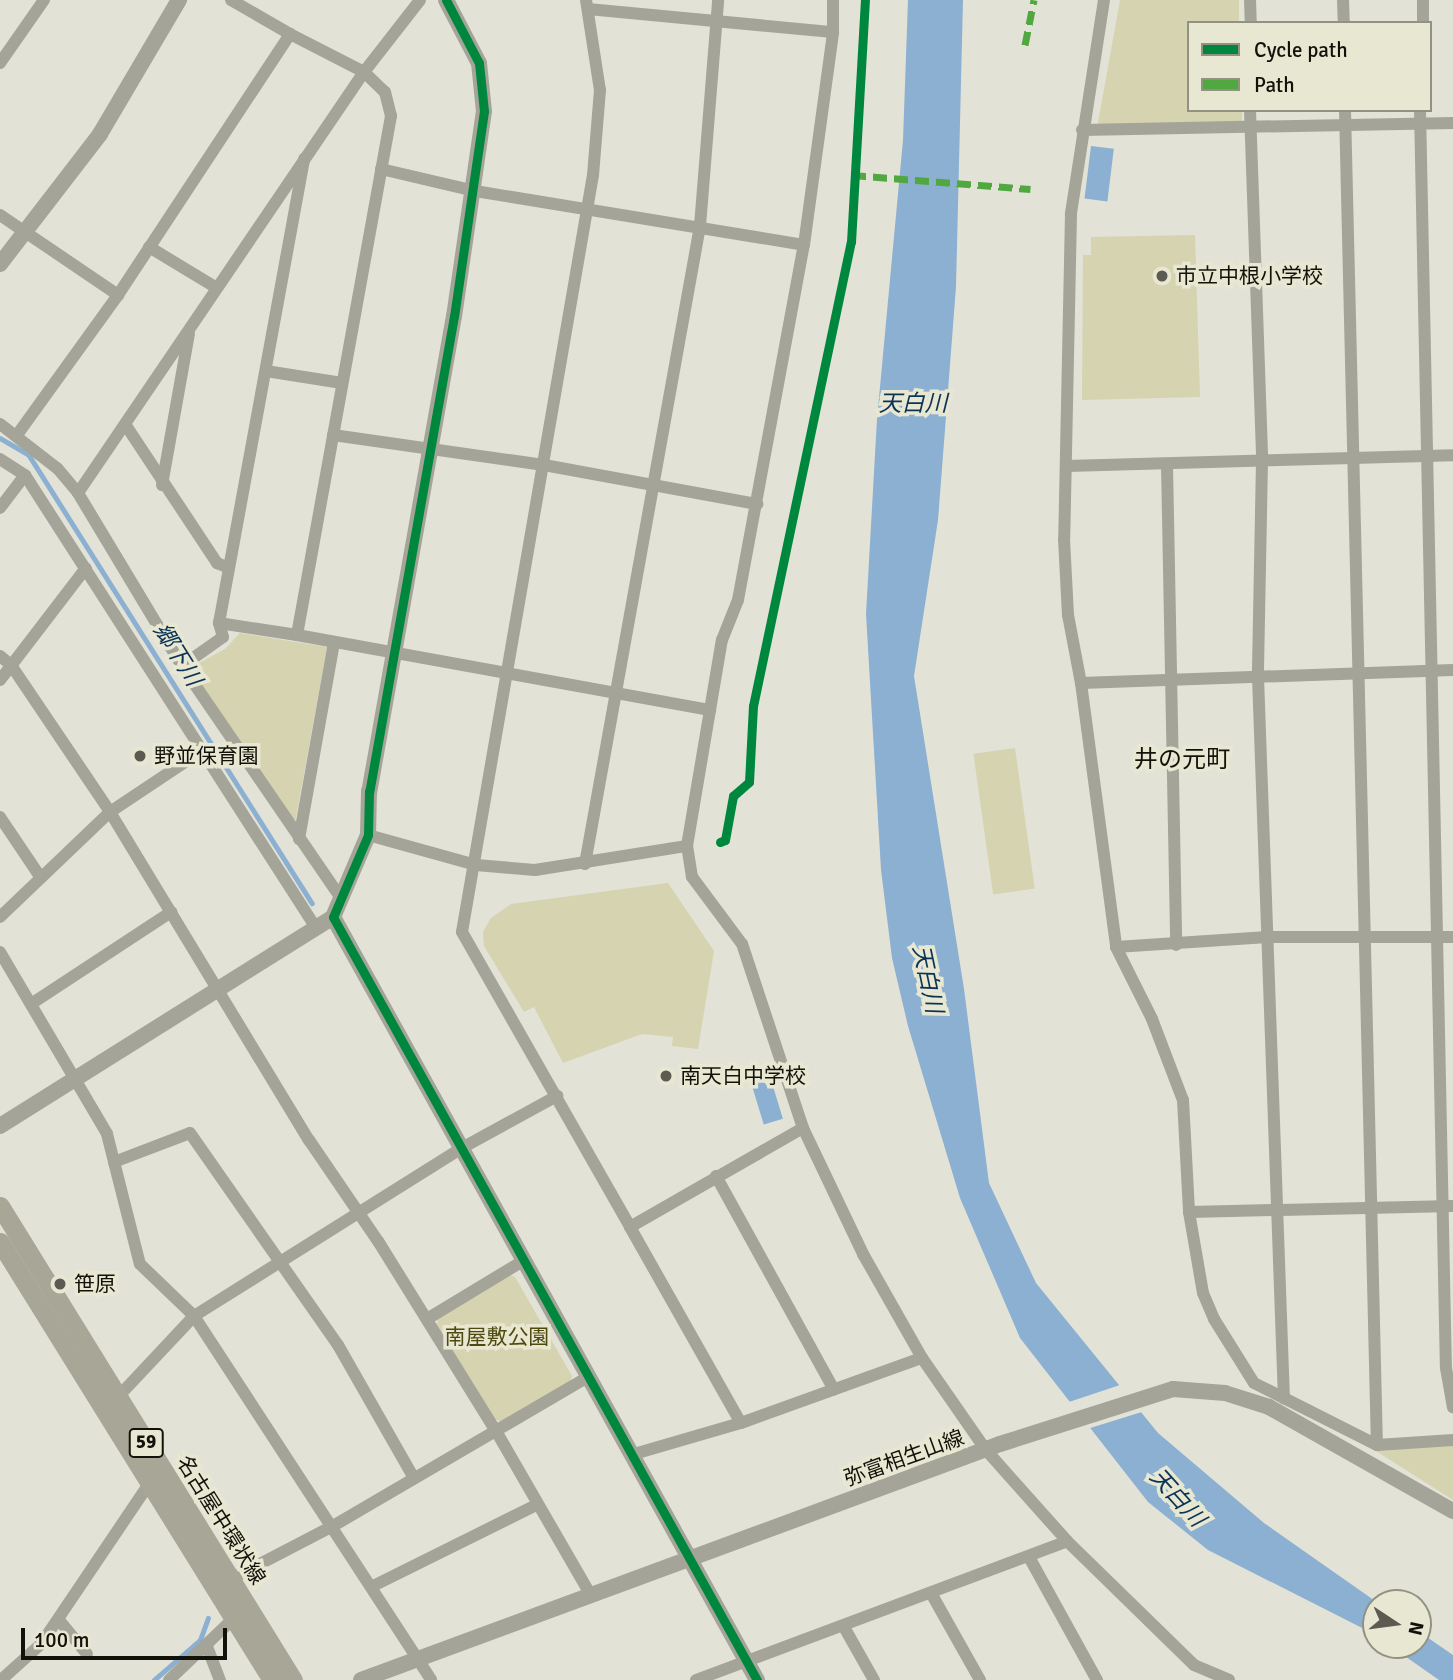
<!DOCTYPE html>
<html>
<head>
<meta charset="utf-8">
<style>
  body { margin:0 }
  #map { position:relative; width:1453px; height:1680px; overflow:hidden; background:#e3e2d7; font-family:Signika,"Noto Sans JP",sans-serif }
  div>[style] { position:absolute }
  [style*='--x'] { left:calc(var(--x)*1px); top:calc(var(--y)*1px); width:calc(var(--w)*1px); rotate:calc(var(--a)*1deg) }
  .green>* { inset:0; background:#d5d3b0; transform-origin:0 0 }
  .water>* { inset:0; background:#8cb0d1; transform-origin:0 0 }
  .pier>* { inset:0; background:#e3e2d7 }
  .stream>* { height:4.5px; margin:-2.25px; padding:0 2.25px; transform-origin:2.25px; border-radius:2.25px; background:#8cb0d1 }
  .minor>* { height:12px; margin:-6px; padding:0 6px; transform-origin:6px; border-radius:6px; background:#a5a499 }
  .tertiary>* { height:16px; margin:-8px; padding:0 8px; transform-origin:8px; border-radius:8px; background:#a5a499 }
  .primary>* { height:19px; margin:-9.5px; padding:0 9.5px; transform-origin:9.5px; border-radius:9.5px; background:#a7a697 }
  .quiet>* { height:7px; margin-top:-3.5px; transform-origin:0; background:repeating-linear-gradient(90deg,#51a841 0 14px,transparent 0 21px) }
  .cycleway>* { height:9px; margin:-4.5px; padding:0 4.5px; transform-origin:4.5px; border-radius:4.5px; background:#00873e }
  .dots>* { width:19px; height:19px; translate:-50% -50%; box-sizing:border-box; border:4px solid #e8e7d2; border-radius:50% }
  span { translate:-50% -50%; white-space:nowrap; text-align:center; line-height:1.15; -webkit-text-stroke:7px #e8e7d2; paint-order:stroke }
  .shield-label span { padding:2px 5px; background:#e8e7d2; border:2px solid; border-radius:5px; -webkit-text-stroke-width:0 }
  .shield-label { font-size:19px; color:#12120b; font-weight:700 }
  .poi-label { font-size:21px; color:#12120b }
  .left { translate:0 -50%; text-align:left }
  .park-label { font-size:21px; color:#4e490e }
  .street-label { font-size:21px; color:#12120b }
  .water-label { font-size:23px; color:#0b3356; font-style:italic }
  .quarter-label { font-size:24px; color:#12120b }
  .legend { position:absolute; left:1187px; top:21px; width:245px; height:91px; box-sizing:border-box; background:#e8e7d2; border:2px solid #929282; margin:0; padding:9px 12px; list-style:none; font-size:21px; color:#12120b }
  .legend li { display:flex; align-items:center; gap:14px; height:35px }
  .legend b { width:35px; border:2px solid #929282 }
  .north { position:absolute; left:1362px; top:1589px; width:70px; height:70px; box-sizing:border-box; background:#e8e7d2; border:2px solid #929282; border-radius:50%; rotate:103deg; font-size:19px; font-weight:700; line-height:28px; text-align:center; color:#12120b }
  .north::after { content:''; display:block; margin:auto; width:24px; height:32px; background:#5b5b52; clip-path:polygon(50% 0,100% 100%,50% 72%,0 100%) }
  .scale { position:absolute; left:21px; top:1628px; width:206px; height:32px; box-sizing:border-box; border:4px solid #12120b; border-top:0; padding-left:9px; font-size:21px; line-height:24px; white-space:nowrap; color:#12120b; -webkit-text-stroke:5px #e8e7d2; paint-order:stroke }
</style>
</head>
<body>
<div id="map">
  <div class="green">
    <i style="clip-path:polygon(1120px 0,1239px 0,1239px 23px,1189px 23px,1189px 110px,1242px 110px,1242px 122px,1097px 128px)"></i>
    <i style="clip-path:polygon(1195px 235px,1200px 397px,1082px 400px,1083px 255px,1091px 255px,1091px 237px)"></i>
    <i style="clip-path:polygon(240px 633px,327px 647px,295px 823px,190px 668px,225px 649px)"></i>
    <i style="left:1015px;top:748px;width:142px;height:42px;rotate:82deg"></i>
    <i style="clip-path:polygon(668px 883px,714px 951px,698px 1049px,672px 1046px,673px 1037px,642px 1034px,563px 1063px,534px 1007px,524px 1012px,484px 946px,483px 932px,491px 918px,511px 904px)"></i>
    <i style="clip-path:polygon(508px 1274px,515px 1277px,572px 1376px,570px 1383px,502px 1422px,495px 1419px,437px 1325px,438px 1319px)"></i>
    <i style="clip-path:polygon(1453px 1443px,1453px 1500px,1373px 1449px)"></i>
  </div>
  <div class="water">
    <i style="clip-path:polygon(908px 0,963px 0,956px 287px,938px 520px,914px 676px,964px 989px,989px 1183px,1036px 1283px,1158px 1433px,1264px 1523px,1378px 1603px,1376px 1635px,1208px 1550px,1148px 1502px,1020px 1338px,960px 1198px,908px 1026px,892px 958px,881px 870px,866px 614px,877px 419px,903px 140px)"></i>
    <i style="left:1091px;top:146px;width:23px;height:53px;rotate:7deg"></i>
    <i style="left:768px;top:1070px;width:51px;height:20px;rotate:73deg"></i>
    <i style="clip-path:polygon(1418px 1631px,1453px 1655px,1453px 1680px,1439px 1680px,1389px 1645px,1418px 1645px)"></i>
  </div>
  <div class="pier">
    <i style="clip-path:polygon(1123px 1384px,1145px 1411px,1087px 1429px,1066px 1403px)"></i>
  </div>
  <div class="stream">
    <i style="--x:0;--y:438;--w:34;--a:30"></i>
    <i style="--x:29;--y:455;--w:530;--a:57.72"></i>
    <i style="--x:154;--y:1680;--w:61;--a:-41"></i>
    <i style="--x:200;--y:1640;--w:23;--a:-70"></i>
  </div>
  <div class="minor">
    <i style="--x:586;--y:0;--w:91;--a:81.2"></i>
    <i style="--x:600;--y:90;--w:85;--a:94.7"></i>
    <i style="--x:593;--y:175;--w:768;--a:99.82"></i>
    <i style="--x:462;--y:932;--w:339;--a:60.3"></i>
    <i style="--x:630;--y:1227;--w:199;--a:-29.8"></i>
    <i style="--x:803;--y:1128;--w:194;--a:-108.3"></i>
    <i style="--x:742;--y:944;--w:84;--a:-126.7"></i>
    <i style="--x:692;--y:877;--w:31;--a:-99"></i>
    <i style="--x:1104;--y:0;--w:217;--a:98.8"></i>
    <i style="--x:1071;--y:214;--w:325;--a:91.2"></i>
    <i style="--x:1064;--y:539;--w:76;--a:87"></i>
    <i style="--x:1068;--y:615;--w:69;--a:79.2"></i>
    <i style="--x:1081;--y:683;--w:266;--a:82.4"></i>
    <i style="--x:1116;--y:947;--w:80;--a:63.4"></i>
    <i style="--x:1152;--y:1019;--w:87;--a:69.1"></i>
    <i style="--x:1183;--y:1100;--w:112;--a:86.9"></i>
    <i style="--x:1189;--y:1212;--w:82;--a:80.2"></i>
    <i style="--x:1203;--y:1293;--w:28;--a:67"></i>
    <i style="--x:1214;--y:1319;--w:75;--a:58"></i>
    <i style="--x:1254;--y:1383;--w:138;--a:26.8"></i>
    <i style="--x:1377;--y:1445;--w:76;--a:-3.8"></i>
    <i style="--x:1250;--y:0;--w:23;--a:88"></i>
    <i style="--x:1343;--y:0;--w:23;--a:88"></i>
    <i style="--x:588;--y:9;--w:246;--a:5.4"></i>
    <i style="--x:1423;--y:23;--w:23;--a:-90"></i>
    <i style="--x:290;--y:34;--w:83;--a:27.2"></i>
    <i style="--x:364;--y:72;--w:29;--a:44"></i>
    <i style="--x:385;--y:92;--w:25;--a:76"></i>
    <i style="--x:391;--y:116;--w:527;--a:100.27"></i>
    <i style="--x:297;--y:635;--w:79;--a:-171.3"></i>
    <i style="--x:219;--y:623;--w:472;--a:-79.6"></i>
    <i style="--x:0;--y:63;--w:77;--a:-55.1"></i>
    <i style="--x:1250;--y:110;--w:351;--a:88"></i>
    <i style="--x:1262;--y:461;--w:216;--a:91.1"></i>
    <i style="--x:1258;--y:677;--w:722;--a:87.94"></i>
    <i style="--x:1345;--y:110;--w:1335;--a:88.63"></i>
    <i style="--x:1420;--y:110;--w:1258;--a:88.82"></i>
    <i style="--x:1446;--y:1368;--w:40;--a:80"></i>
    <i style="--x:1082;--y:130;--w:371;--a:-1.1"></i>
    <i style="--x:381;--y:169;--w:97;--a:13.2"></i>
    <i style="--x:475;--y:191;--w:333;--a:9.3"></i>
    <i style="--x:0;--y:215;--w:143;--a:34.1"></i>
    <i style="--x:149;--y:247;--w:79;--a:31.1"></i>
    <i style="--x:266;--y:371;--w:77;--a:9"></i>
    <i style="--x:0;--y:424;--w:73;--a:37.8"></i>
    <i style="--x:58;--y:469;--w:31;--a:50"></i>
    <i style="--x:78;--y:493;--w:202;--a:59"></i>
    <i style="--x:182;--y:666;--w:281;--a:55.6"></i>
    <i style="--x:125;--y:424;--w:167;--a:56.5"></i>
    <i style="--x:217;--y:563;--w:13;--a:23"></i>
    <i style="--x:17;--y:435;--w:173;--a:-54.2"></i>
    <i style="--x:118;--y:295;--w:313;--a:-56.6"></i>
    <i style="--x:290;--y:34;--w:68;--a:-150"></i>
    <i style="--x:333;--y:435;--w:213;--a:8.1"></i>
    <i style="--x:544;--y:465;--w:217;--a:10.4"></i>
    <i style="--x:0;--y:459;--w:30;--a:33"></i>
    <i style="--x:25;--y:475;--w:538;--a:57.28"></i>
    <i style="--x:1167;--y:464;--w:481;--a:88.9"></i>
    <i style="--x:1067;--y:466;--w:386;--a:-1.6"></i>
    <i style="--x:162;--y:485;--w:154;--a:-79.9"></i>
    <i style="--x:78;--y:493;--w:509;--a:-55.81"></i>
    <i style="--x:364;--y:72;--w:91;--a:-52.1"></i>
    <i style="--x:0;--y:508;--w:41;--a:-52.9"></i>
    <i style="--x:297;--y:635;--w:420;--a:10.3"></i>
    <i style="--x:0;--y:656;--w:14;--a:39"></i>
    <i style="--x:11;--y:665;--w:177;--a:56"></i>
    <i style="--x:110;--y:812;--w:384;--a:58.8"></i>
    <i style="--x:309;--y:1140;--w:122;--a:55.7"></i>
    <i style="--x:378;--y:1241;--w:224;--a:58.2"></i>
    <i style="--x:496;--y:1431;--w:188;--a:60"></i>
    <i style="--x:182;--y:666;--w:50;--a:-35.3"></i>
    <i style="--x:223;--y:637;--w:15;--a:-106"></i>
    <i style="--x:0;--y:680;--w:141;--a:-52.5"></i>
    <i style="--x:1081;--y:683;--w:372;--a:-2"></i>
    <i style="--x:0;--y:817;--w:73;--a:56.1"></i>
    <i style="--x:368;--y:835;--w:112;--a:15.5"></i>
    <i style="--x:476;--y:865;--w:59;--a:4.8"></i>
    <i style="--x:535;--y:870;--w:154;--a:-9"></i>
    <i style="--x:687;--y:846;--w:209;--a:-80.4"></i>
    <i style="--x:722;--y:640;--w:43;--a:-68.2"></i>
    <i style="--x:738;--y:600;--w:361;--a:-79.5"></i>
    <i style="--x:804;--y:245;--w:215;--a:-82.2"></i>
    <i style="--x:833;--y:32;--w:32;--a:-90"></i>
    <i style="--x:299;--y:839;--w:200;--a:-79.9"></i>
    <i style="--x:585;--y:864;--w:648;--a:-79.78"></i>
    <i style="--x:700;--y:226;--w:227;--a:-85.4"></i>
    <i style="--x:0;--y:917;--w:152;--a:-43.7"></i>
    <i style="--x:110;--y:812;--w:112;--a:-33.7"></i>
    <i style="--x:1116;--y:947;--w:152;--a:-3.8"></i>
    <i style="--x:1268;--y:937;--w:185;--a:0"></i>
    <i style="--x:0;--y:952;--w:211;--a:59.5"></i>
    <i style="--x:107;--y:1134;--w:134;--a:75.8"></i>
    <i style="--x:140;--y:1264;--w:75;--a:43.9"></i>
    <i style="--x:194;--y:1316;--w:434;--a:56.9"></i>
    <i style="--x:31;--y:1004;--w:168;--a:-33.3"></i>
    <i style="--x:803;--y:1128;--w:140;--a:64.5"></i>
    <i style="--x:863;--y:1254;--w:120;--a:60.4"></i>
    <i style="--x:922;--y:1358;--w:112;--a:55.2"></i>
    <i style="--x:986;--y:1450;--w:122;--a:48.3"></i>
    <i style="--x:1067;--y:1541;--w:177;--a:44.3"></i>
    <i style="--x:1194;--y:1665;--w:38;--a:23"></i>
    <i style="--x:114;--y:1162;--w:81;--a:-20.9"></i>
    <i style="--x:190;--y:1133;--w:259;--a:55.1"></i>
    <i style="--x:338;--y:1345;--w:153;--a:60.3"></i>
    <i style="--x:716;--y:1176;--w:244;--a:61.1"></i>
    <i style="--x:1189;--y:1212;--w:264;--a:-1.3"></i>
    <i style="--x:630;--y:1227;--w:225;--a:60.5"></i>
    <i style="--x:427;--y:1319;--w:110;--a:-31.2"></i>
    <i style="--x:117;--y:1398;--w:112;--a:-46.8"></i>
    <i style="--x:194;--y:1316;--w:314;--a:-32.1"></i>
    <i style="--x:460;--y:1149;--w:111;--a:-28.7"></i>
    <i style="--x:634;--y:1454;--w:111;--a:-16.2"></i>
    <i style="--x:741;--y:1423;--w:192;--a:-19.8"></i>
    <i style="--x:1029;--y:1557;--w:141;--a:61.1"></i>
    <i style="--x:231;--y:1579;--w:115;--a:-27.5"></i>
    <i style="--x:333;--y:1526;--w:293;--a:-30.3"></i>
    <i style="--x:373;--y:1586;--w:182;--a:-26.4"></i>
    <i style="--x:931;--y:1593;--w:100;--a:60.6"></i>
    <i style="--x:59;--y:1620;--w:44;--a:50.5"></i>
    <i style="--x:844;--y:1627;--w:61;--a:60.5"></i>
    <i style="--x:206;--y:1644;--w:39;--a:69"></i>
    <i style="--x:1;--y:1680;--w:54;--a:-42"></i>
    <i style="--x:41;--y:1644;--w:197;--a:-56"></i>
    <i style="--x:169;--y:1680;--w:90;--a:-43.6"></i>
    <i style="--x:696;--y:1680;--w:396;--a:-20.5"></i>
  </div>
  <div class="tertiary">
    <i style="--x:446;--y:0;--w:71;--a:62.4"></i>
    <i style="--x:479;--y:63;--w:48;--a:84.1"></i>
    <i style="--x:484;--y:111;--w:207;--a:98.3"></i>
    <i style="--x:454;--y:316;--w:483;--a:100.1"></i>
    <i style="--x:369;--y:791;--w:44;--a:91.3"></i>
    <i style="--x:368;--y:835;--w:89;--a:113.1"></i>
    <i style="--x:333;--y:917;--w:873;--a:60.94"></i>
    <i style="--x:0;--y:264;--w:164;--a:-52.4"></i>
    <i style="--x:100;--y:134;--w:156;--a:-59.5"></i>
    <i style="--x:0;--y:1126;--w:393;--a:-32.1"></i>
    <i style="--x:361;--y:1680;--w:681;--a:-20.27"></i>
    <i style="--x:1000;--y:1444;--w:182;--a:-17.6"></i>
    <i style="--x:1173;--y:1389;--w:52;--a:4.4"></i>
    <i style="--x:1225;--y:1393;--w:46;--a:17.7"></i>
    <i style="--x:1269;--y:1407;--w:211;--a:29.5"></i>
  </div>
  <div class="primary">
    <i style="--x:0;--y:1206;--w:557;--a:58.28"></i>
    <i style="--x:0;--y:1242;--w:516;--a:58.16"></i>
  </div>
  <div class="quiet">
    <i style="--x:1025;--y:45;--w:46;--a:-78.7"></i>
    <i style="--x:852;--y:175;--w:179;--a:4.5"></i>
  </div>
  <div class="cycleway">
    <i style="--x:446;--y:0;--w:71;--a:62.4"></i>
    <i style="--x:479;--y:63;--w:48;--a:84.1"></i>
    <i style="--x:484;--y:111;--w:207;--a:98.3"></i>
    <i style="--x:454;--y:316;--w:483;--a:100.1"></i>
    <i style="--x:369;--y:791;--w:44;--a:91.3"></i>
    <i style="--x:368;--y:835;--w:89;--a:113.1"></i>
    <i style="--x:333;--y:917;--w:873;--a:60.94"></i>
    <i style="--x:720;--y:842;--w:5;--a:-22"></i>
    <i style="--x:725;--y:840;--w:45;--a:-79.7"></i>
    <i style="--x:733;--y:796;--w:21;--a:-41"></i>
    <i style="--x:749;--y:782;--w:76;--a:-87"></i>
    <i style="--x:753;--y:706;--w:474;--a:-78.1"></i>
    <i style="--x:851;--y:242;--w:242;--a:-86.7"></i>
  </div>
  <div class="dots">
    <i style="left:1162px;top:276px;background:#5b5b52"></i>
    <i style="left:140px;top:756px;background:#5b5b52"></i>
    <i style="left:666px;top:1076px;background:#5b5b52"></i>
    <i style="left:60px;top:1284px;background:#5b5b52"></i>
  </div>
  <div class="shield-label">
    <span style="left:146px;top:1443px">59</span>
  </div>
  <div class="poi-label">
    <span class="left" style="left:1176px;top:276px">市立中根小学校</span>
    <span class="left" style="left:154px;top:756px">野並保育園</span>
    <span class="left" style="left:680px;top:1076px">南天白中学校</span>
    <span class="left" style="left:74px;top:1284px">笹原</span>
  </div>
  <div class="park-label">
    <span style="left:497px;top:1337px">南屋敷公園</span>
  </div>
  <div class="street-label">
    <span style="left:904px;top:1458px;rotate:-20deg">弥富相生山線</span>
    <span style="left:221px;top:1520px;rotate:58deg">名古屋中環状線</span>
  </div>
  <div class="water-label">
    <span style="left:913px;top:404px">天白川</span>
    <span style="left:177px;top:655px;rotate:58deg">郷下川</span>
    <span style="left:927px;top:979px;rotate:78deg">天白川</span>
    <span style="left:1177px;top:1498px;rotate:48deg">天白川</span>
  </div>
  <div class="quarter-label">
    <span style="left:1182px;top:760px">井の元町</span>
  </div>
  <ul class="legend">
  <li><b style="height:9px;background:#00873e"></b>Cycle path</li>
  <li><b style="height:9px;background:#51a841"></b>Path</li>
  </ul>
  <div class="north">N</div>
  <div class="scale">100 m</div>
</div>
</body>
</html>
